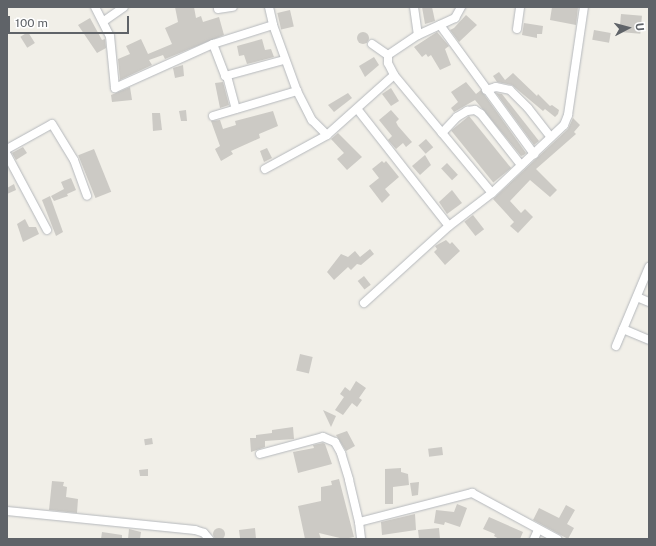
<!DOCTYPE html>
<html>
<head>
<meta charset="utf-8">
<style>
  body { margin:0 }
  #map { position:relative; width:656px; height:546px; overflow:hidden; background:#f1efe8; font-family:"Public Sans",sans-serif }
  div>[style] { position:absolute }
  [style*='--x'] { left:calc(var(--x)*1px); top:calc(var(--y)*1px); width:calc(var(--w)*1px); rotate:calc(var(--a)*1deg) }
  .building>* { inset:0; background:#cccac5; transform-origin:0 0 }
  .round { border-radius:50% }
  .roads { filter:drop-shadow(0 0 1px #b5b8bc) drop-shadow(0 0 1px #b5b8bc) }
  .street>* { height:8px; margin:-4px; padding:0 4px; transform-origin:4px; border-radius:4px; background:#fff }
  span { translate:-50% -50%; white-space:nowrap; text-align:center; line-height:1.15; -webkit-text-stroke:3px #fff; paint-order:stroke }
  .frame { position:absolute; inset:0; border:8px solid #5f6368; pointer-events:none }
  .north { position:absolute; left:608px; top:8px; width:40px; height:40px; -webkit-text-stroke:3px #fff; paint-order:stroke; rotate:84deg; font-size:11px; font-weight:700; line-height:16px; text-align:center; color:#5f6368 }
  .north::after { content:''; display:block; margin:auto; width:14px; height:18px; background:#5f6368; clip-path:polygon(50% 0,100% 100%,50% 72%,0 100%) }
  .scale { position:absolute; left:8px; top:16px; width:121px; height:18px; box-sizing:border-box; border:2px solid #5f6368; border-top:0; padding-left:5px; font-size:12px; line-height:14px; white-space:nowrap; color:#5f6368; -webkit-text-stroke:3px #fff; paint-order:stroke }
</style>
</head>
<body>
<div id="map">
  <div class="building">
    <i style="clip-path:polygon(175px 7px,194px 7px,196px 18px,201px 16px,203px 22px,219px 17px,224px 35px,165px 59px,163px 55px,149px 60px,152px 65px,120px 80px,118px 59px,130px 54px,126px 46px,141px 39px,148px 54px,172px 44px,165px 28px,178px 22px)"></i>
    <i style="clip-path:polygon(422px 7px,432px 7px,435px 21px,425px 24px)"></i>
    <i style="clip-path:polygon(552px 7px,578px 7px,576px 25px,550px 20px)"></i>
    <i style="left:290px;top:10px;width:17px;height:13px;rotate:77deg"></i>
    <i style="left:621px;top:14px;width:21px;height:18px;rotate:5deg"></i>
    <i style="clip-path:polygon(466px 15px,477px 25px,459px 42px,450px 30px,454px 28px)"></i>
    <i style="clip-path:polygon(90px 18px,102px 40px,105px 39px,106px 48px,97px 53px,78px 25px)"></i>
    <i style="clip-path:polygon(524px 23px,543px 26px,542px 34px,537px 34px,537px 38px,522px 35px)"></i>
    <i style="left:594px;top:30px;width:17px;height:10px;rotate:10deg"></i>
    <i class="round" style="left:357px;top:32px;width:12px;height:12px"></i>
    <i style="left:28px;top:32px;width:13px;height:9px;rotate:58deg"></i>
    <i style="clip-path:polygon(437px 32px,449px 46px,445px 49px,451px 65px,440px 70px,431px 55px,428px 57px,426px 54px,422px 57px,414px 47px)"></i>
    <i style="clip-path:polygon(262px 39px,265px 50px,271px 49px,274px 57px,247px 64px,244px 55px,239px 56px,237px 46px)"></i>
    <i style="clip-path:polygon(374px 57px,379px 65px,365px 77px,359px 66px)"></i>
    <i style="clip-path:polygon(183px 65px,184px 76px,175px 78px,173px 68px)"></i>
    <i style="clip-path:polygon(499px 72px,505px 80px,513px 73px,537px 96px,538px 94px,550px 106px,552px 105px,559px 110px,558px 114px,555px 117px,545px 109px,543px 111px,512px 85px,497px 82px,493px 76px)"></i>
    <i style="clip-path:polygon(223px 82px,229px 105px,220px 108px,215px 83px)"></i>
    <i style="clip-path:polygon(466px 82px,476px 94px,481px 90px,526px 153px,524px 155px,521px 156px,475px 100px,454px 112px,451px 108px,458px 102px,451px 92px)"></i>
    <i style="clip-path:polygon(130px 87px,132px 100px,112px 102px,111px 95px)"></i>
    <i style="clip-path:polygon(391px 88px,399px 101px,391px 106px,382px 94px)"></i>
    <i style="clip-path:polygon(348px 93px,352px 98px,334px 112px,328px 105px)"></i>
    <i style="clip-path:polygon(496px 93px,502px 94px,539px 141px,534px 145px)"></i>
    <i style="clip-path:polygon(186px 110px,187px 121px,181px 121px,179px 111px)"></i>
    <i style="clip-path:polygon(391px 110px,399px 119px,396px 122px,398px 126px,412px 142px,406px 147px,403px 143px,396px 149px,388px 140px,392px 136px,379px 120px)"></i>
    <i style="clip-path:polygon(273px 111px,278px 126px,259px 134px,260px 138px,231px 151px,233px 154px,221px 161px,215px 149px,220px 146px,211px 121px,220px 120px,223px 129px,236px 125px,235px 121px)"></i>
    <i style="clip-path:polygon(152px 113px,160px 113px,162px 130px,153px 131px)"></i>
    <i style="left:469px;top:116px;width:67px;height:23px;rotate:51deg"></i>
    <i style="clip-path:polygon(573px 118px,580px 125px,574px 132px,576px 134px,536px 169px,557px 190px,550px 197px,530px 180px,510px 201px,521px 213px,525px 209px,533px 217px,518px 233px,510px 226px,514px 222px,493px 199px,568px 129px)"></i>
    <i style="clip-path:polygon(338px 133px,362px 157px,347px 170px,337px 159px,344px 153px,331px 139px)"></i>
    <i style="left:426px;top:139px;width:11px;height:10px;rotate:49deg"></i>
    <i style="clip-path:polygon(23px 147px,27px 153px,16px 160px,12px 153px)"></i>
    <i style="clip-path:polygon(267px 148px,272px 158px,264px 162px,260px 151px)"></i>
    <i style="left:94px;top:149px;width:46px;height:17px;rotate:68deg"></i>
    <i style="clip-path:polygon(425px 155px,431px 165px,420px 175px,412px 166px)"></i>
    <i style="clip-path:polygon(382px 161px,384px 163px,386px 161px,399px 177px,385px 189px,390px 195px,382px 203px,369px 186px,379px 178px,372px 169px)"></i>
    <i style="left:447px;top:163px;width:16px;height:8px;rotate:47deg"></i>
    <i style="clip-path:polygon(71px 178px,76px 190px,67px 194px,68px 196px,54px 201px,51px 196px,64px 189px,61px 182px)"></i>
    <i style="clip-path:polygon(14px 184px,16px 190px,7px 194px,7px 188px)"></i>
    <i style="clip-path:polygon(452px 190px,462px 203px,447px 214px,439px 202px)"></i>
    <i style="clip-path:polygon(50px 196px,63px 232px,56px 236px,42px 200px)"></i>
    <i style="left:473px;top:215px;width:18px;height:11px;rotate:52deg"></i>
    <i style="clip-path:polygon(25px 219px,29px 227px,36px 227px,39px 234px,23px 242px,17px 224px)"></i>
    <i style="clip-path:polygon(446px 240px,450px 244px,452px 242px,460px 251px,445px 265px,434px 252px,437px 249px,435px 246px)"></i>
    <i style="clip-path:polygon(370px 249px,374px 254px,361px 265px,357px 264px,351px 270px,348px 267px,334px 280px,327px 272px,341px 254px,348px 257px,355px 251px,360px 257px)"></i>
    <i style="left:364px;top:276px;width:11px;height:8px;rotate:52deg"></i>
    <i style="left:300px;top:354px;width:13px;height:17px;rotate:13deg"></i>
    <i style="clip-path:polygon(356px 381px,366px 388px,359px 398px,362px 400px,357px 407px,352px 403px,343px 415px,335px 410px,344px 397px,340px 394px,345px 387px,350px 391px)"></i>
    <i style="clip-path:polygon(323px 410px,336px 416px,331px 427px)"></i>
    <i style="clip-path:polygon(293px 427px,294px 439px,265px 441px,265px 447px,251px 452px,250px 438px,256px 438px,256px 435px,272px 433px,272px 430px)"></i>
    <i style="clip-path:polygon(347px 431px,355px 446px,346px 451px,336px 435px)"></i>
    <i style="left:152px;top:438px;width:6px;height:8px;rotate:81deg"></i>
    <i style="clip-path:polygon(323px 443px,325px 444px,332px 464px,298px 473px,293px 452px,314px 448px,313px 445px)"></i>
    <i style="left:442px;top:447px;width:8px;height:14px;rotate:83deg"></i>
    <i style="clip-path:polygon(401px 468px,401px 472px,408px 474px,409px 485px,393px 487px,393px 504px,385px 504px,385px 469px)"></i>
    <i style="clip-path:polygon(148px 469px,148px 476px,140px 476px,139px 470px)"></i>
    <i style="clip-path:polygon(339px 479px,354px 537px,344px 539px,319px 533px,321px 539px,305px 539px,298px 506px,321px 501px,321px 487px,332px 485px,331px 481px)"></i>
    <i style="clip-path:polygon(52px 481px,64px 482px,63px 486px,67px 487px,66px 497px,78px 499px,77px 513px,49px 510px)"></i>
    <i style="clip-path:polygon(419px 482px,418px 495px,412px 496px,410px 483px)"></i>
    <i style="clip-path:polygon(457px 504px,467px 508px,460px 527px,445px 522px,444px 525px,434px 523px,436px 510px,454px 512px)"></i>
    <i style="clip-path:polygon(566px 505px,575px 510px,567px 524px,574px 528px,568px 539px,533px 520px,539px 508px,559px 518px)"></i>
    <i style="clip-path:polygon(415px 514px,416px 530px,382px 535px,381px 522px)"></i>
    <i style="clip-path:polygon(489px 517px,523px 532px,520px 539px,499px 539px,494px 536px,495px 534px,483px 529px)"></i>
    <i style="clip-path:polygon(255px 528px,256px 539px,240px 538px,239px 530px)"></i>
    <i style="clip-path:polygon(439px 528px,440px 539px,419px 539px,418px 530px)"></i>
    <i class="round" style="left:213px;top:528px;width:12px;height:12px"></i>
    <i style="clip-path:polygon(129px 529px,141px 532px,140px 539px,128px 539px)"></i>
    <i style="clip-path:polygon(102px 532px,122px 535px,122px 539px,101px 539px)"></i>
  </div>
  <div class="roads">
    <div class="street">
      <i style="--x:95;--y:7;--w:33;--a:63"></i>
      <i style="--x:110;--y:36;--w:52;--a:84.5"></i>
      <i style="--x:115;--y:88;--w:107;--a:-24.2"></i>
      <i style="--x:213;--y:44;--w:63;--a:-17.6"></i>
      <i style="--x:269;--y:7;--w:18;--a:77"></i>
      <i style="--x:273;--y:25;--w:70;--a:70"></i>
      <i style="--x:297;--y:91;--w:33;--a:63"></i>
      <i style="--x:312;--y:120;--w:21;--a:45"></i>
      <i style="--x:414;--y:7;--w:28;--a:82"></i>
      <i style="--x:218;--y:9;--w:15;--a:-8"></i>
      <i style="--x:104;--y:21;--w:24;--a:-35"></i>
      <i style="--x:440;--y:25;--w:160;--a:53.9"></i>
      <i style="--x:517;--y:29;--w:22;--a:-82"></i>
      <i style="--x:213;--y:44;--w:34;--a:69"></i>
      <i style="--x:225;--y:76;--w:61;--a:-15.2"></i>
      <i style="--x:372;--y:44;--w:19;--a:35"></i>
      <i style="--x:388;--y:55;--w:36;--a:-34"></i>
      <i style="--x:418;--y:35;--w:41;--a:-24.7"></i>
      <i style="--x:455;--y:18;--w:13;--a:-61"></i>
      <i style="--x:388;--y:55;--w:8;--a:90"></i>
      <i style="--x:388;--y:63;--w:13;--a:63"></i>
      <i style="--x:394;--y:75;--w:153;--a:50.3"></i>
      <i style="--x:227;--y:76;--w:34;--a:75"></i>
      <i style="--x:486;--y:90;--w:10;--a:-17"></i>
      <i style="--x:496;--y:87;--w:14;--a:12"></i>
      <i style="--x:510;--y:90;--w:25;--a:45"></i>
      <i style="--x:528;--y:108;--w:37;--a:52"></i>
      <i style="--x:358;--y:110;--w:147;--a:51.9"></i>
      <i style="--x:213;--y:116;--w:88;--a:-16.6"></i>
      <i style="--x:442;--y:133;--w:22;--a:-47"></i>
      <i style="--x:457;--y:117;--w:12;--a:-31"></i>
      <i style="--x:467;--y:111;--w:8;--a:-7"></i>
      <i style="--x:475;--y:110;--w:7;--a:34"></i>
      <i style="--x:481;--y:114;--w:65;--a:51.9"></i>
      <i style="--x:7;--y:149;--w:51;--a:-29.1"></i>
      <i style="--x:52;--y:124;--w:42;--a:58.6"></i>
      <i style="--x:74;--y:160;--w:38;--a:70"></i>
      <i style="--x:7;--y:155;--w:85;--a:61.9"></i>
      <i style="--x:265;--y:169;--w:71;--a:-28.7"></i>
      <i style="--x:327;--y:135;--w:90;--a:-41.8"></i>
      <i style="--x:637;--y:297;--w:13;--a:23"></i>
      <i style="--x:364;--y:303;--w:115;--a:-42.2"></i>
      <i style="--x:449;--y:226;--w:54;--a:-37.5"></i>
      <i style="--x:492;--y:193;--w:99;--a:-43.4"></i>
      <i style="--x:564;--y:125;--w:11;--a:-68"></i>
      <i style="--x:568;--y:115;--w:109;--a:-81.6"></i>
      <i style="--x:623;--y:329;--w:28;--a:23"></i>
      <i style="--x:616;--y:346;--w:86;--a:-67.3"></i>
      <i style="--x:260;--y:454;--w:65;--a:-15.1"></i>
      <i style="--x:323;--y:437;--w:13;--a:23"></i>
      <i style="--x:335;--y:442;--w:13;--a:61"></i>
      <i style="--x:341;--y:453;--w:28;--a:73"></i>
      <i style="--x:349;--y:480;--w:43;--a:76.6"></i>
      <i style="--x:359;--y:522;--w:17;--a:83"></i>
      <i style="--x:7;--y:511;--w:189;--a:5.8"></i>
      <i style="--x:195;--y:530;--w:9;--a:18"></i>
      <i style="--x:204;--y:533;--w:8;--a:50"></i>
      <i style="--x:359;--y:522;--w:117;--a:-14.4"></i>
      <i style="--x:472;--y:493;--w:97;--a:28.4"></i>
      <i style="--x:534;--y:539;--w:10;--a:-66"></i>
    </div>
  </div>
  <div class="frame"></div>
  <div class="north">U</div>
  <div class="scale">100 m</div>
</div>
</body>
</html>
